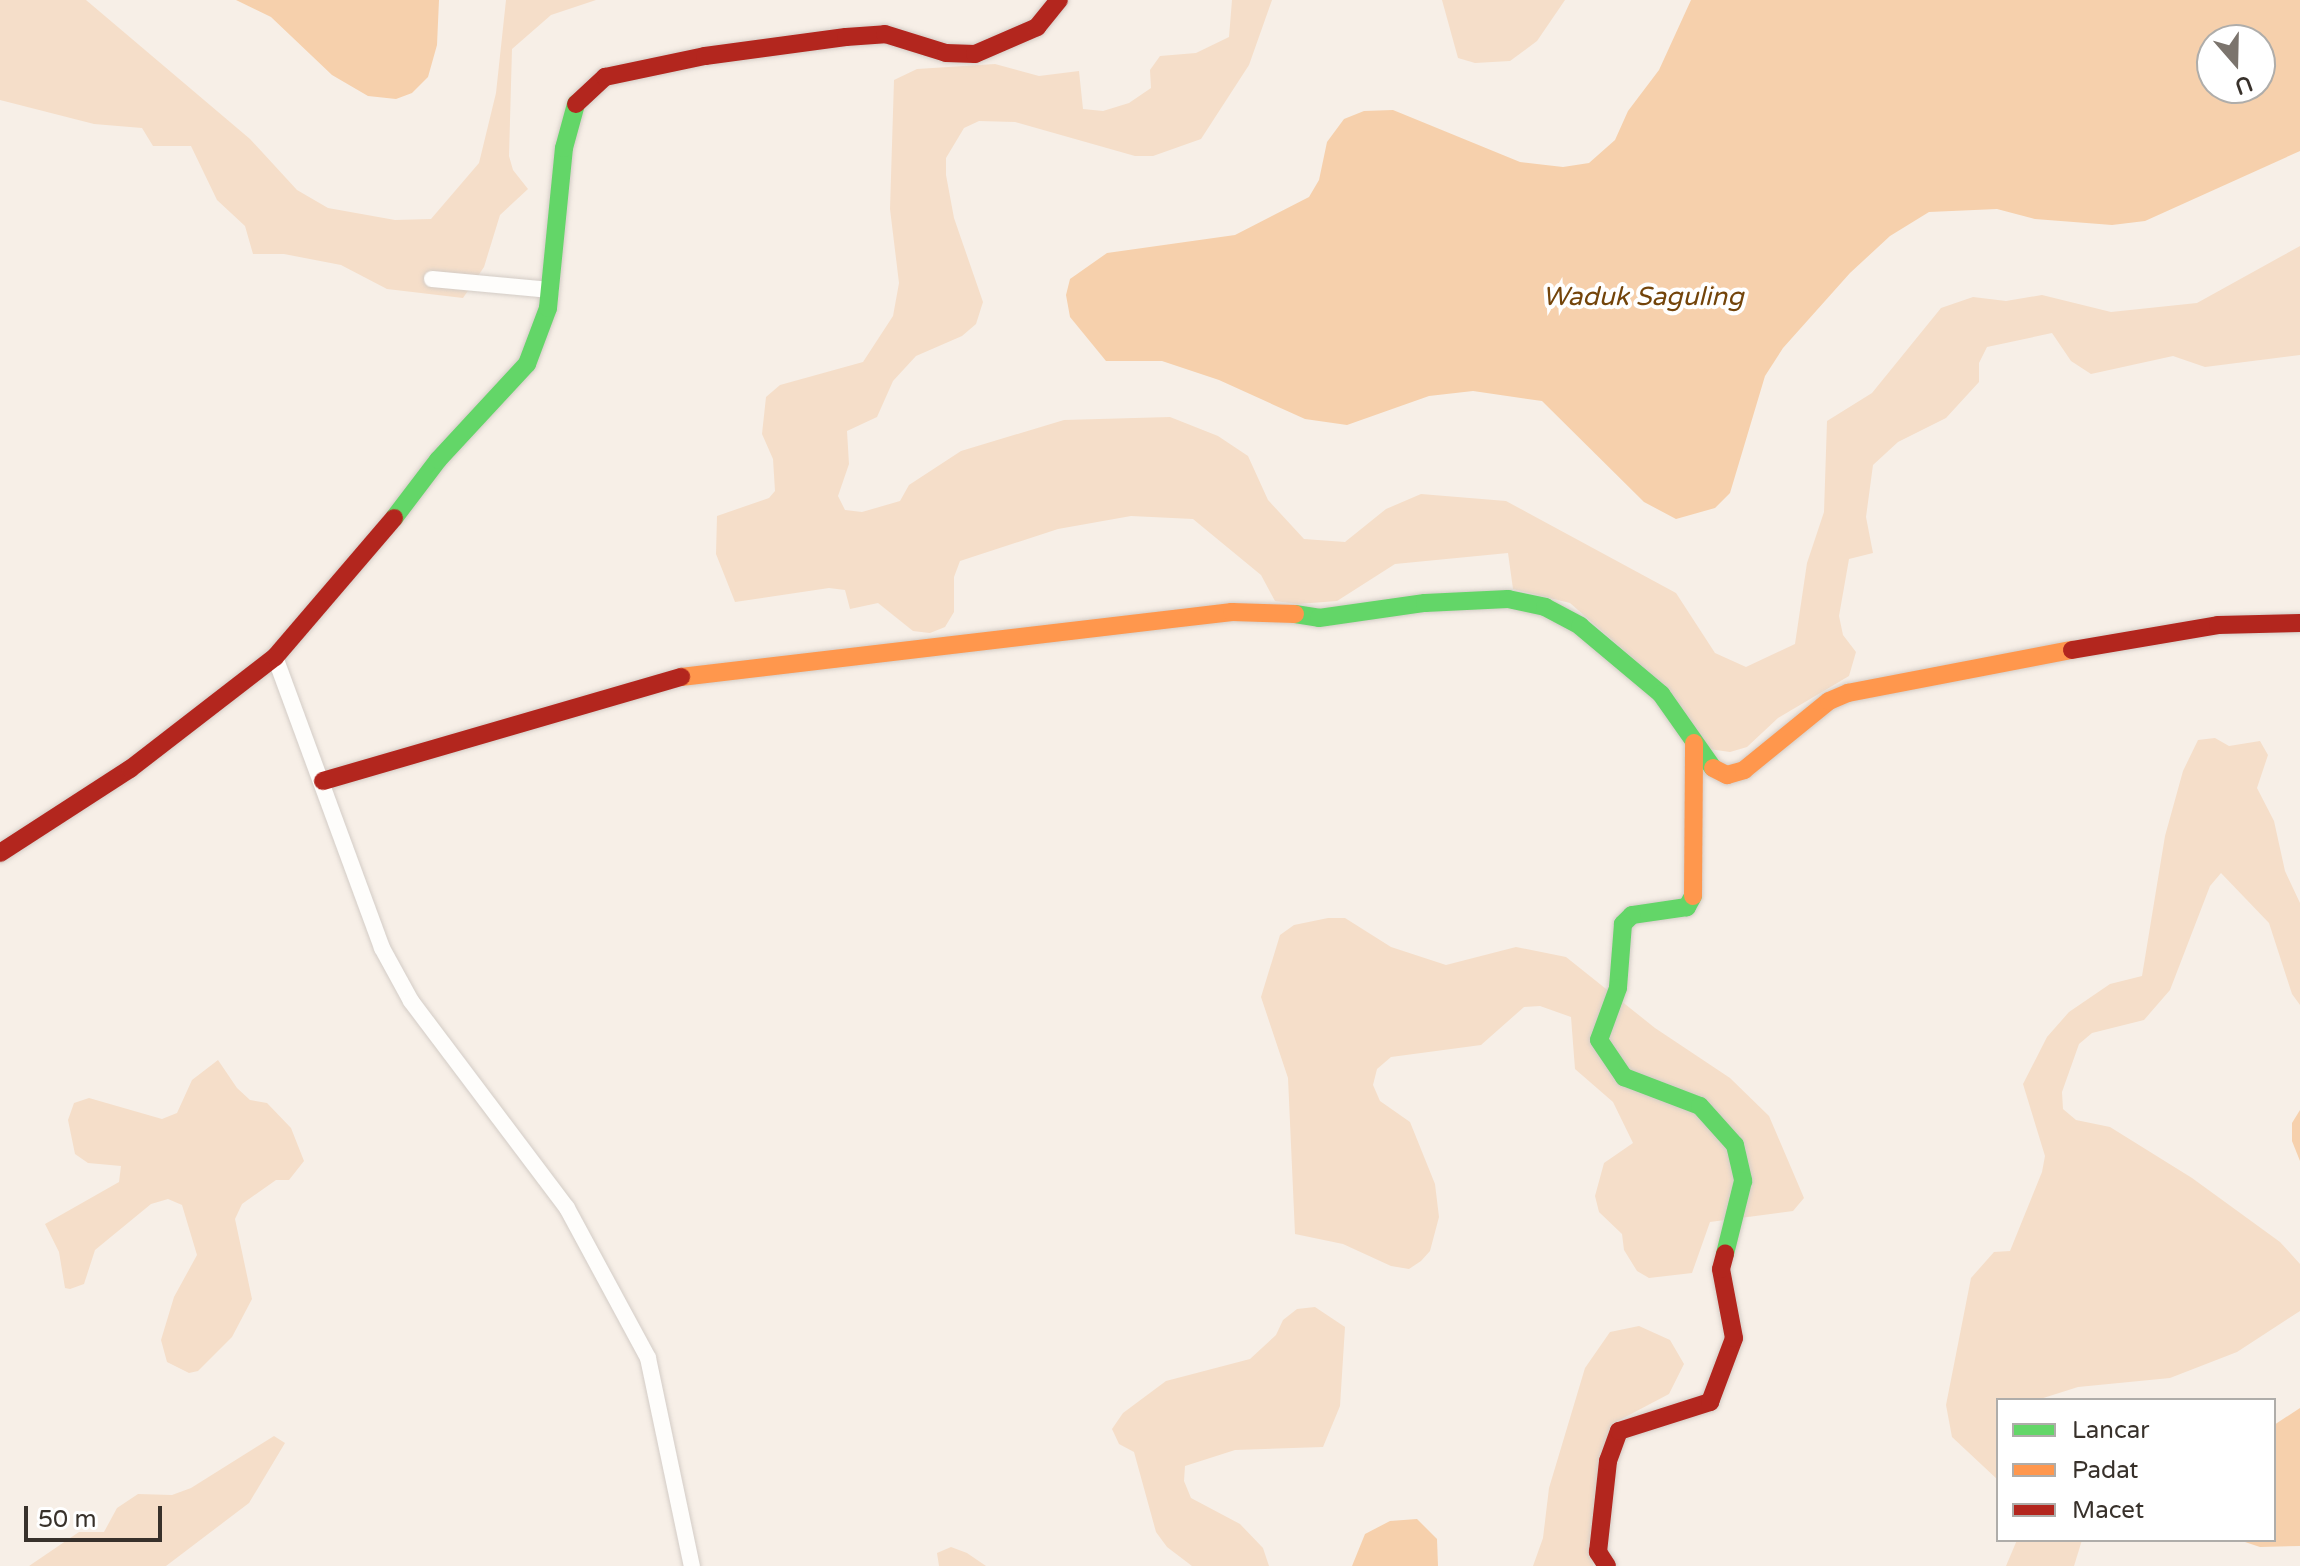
<!DOCTYPE html>
<html>
<head>
<meta charset="utf-8">
<style>
  body { margin:0 }
  #map { position:relative; width:2300px; height:1566px; overflow:hidden; background:#f7efe7; font-family:"Varela Round",sans-serif }
  div>[style] { position:absolute }
  [style*='--x'] { left:calc(var(--x)*1px); top:calc(var(--y)*1px); width:calc(var(--w)*1px); rotate:calc(var(--a)*1deg) }
  .green>* { inset:0; background:#f5dec9 }
  .water>* { inset:0; background:#f6d0ac }
  .roads { filter:drop-shadow(0 0 2px #d3ccc6) drop-shadow(0 0 2px #d3ccc6) }
  .street>* { height:16px; margin:-8px; padding:0 8px; transform-origin:8px; border-radius:8px; background:#fefdfb }
  .fast>* { height:18px; margin:-9px; padding:0 9px; transform-origin:9px; border-radius:9px; background:#63d668 }
  .slow>* { height:18px; margin:-9px; padding:0 9px; transform-origin:9px; border-radius:9px; background:#ff974d }
  .jam>* { height:18px; margin:-9px; padding:0 9px; transform-origin:9px; border-radius:9px; background:#b3261e }
  span { translate:-50% -50%; white-space:nowrap; text-align:center; line-height:1.15; -webkit-text-stroke:8px #fff; paint-order:stroke }
  .water-label { font-size:26px; color:#73440a; font-style:italic }
  .legend { position:absolute; left:1996px; top:1398px; width:280px; height:144px; box-sizing:border-box; background:#fff; border:2px solid #afadaa; margin:0; padding:10px 14px; list-style:none; font-size:24px; color:#38312b }
  .legend li { display:flex; align-items:center; gap:16px; height:40px }
  .legend b { width:40px; border:2px solid #afadaa }
  .north { position:absolute; left:2196px; top:24px; width:80px; height:80px; box-sizing:border-box; background:#fff; border:2px solid #afadaa; border-radius:50%; rotate:160deg; font-size:22px; font-weight:700; line-height:32px; text-align:center; color:#38312b }
  .north::after { content:''; display:block; margin:auto; width:28px; height:36px; background:#7b746d; clip-path:polygon(50% 0,100% 100%,50% 72%,0 100%) }
  .scale { position:absolute; left:24px; top:1506px; width:138px; height:36px; box-sizing:border-box; border:4px solid #38312b; border-top:0; padding-left:10px; font-size:24px; line-height:28px; white-space:nowrap; color:#38312b; -webkit-text-stroke:6px #fff; paint-order:stroke }
</style>
</head>
<body>
<div id="map">
  <div class="green">
    <i style="clip-path:polygon(0 0,86px 0,250px 139px,297px 190px,328px 208px,395px 220px,431px 219px,479px 163px,496px 93px,506px 0,596px 0,551px 15px,512px 49px,509px 156px,513px 170px,528px 189px,500px 215px,484px 267px,463px 298px,387px 289px,341px 265px,284px 254px,253px 254px,245px 226px,217px 200px,191px 146px,153px 146px,142px 128px,94px 124px,0 100px)"></i>
    <i style="clip-path:polygon(1232px 0,1272px 0,1249px 65px,1201px 139px,1153px 156px,1135px 156px,1015px 122px,979px 121px,964px 128px,946px 158px,946px 175px,954px 218px,983px 302px,976px 324px,962px 336px,916px 356px,893px 381px,877px 417px,847px 431px,849px 464px,838px 496px,845px 510px,862px 512px,900px 501px,909px 485px,961px 451px,1064px 420px,1170px 417px,1218px 436px,1248px 456px,1268px 500px,1304px 539px,1345px 542px,1386px 509px,1421px 494px,1506px 501px,1676px 593px,1715px 653px,1746px 667px,1795px 644px,1807px 563px,1824px 512px,1827px 421px,1872px 393px,1941px 308px,1973px 297px,2006px 301px,2042px 295px,2111px 312px,2197px 303px,2300px 246px,2300px 355px,2205px 367px,2173px 356px,2091px 374px,2071px 361px,2052px 333px,1987px 347px,1979px 363px,1979px 382px,1946px 418px,1898px 442px,1873px 465px,1866px 517px,1873px 553px,1849px 559px,1839px 616px,1843px 635px,1856px 652px,1849px 676px,1778px 718px,1747px 747px,1730px 752px,1709px 749px,1658px 680px,1570px 603px,1513px 589px,1508px 553px,1395px 564px,1337px 601px,1298px 604px,1275px 601px,1261px 575px,1193px 519px,1131px 516px,1058px 529px,960px 561px,954px 577px,954px 612px,945px 627px,930px 633px,913px 631px,878px 603px,850px 609px,845px 590px,829px 588px,735px 602px,716px 554px,717px 516px,769px 498px,775px 491px,773px 459px,762px 434px,766px 397px,780px 385px,863px 362px,893px 316px,899px 283px,890px 209px,894px 80px,917px 69px,995px 64px,1039px 76px,1079px 71px,1083px 109px,1103px 111px,1129px 103px,1151px 88px,1150px 70px,1160px 56px,1196px 53px,1229px 37px)"></i>
    <i style="clip-path:polygon(1442px 0,1565px 0,1537px 41px,1510px 61px,1475px 63px,1458px 58px)"></i>
    <i style="clip-path:polygon(2215px 738px,2229px 746px,2260px 741px,2268px 755px,2257px 788px,2274px 821px,2285px 871px,2300px 903px,2300px 1005px,2292px 994px,2269px 923px,2221px 873px,2210px 886px,2170px 990px,2144px 1020px,2092px 1033px,2079px 1044px,2062px 1092px,2063px 1109px,2076px 1120px,2110px 1127px,2192px 1178px,2280px 1242px,2300px 1264px,2300px 1311px,2237px 1352px,2170px 1378px,2078px 1387px,2037px 1400px,1998px 1400px,1998px 1480px,1952px 1437px,1946px 1405px,1971px 1278px,1994px 1252px,2010px 1251px,2042px 1172px,2045px 1156px,2023px 1084px,2047px 1037px,2069px 1012px,2110px 984px,2142px 976px,2165px 836px,2183px 771px,2198px 740px)"></i>
    <i style="clip-path:polygon(1328px 918px,1345px 918px,1391px 947px,1446px 965px,1516px 947px,1566px 957px,1655px 1028px,1730px 1078px,1769px 1116px,1804px 1198px,1793px 1211px,1710px 1222px,1692px 1273px,1649px 1278px,1637px 1271px,1624px 1250px,1622px 1234px,1599px 1212px,1595px 1196px,1604px 1163px,1633px 1143px,1613px 1102px,1575px 1069px,1571px 1017px,1540px 1006px,1524px 1007px,1481px 1045px,1391px 1057px,1377px 1069px,1373px 1085px,1380px 1101px,1410px 1122px,1435px 1184px,1439px 1217px,1430px 1251px,1421px 1261px,1409px 1269px,1391px 1266px,1343px 1244px,1295px 1234px,1288px 1078px,1261px 997px,1280px 935px,1294px 925px)"></i>
    <i style="clip-path:polygon(218px 1060px,237px 1088px,250px 1100px,267px 1103px,291px 1128px,304px 1161px,289px 1180px,276px 1180px,242px 1204px,235px 1219px,252px 1299px,232px 1337px,198px 1371px,189px 1373px,167px 1362px,161px 1340px,174px 1297px,197px 1255px,182px 1205px,168px 1199px,151px 1204px,95px 1250px,84px 1284px,70px 1289px,65px 1288px,59px 1252px,45px 1224px,119px 1182px,121px 1166px,88px 1163px,75px 1154px,68px 1120px,74px 1103px,89px 1098px,162px 1119px,177px 1113px,192px 1080px)"></i>
    <i style="clip-path:polygon(1315px 1307px,1345px 1327px,1340px 1406px,1323px 1447px,1235px 1450px,1185px 1466px,1184px 1481px,1191px 1498px,1240px 1524px,1263px 1548px,1269px 1566px,1192px 1566px,1167px 1547px,1156px 1532px,1134px 1452px,1119px 1444px,1112px 1429px,1123px 1413px,1166px 1381px,1250px 1359px,1276px 1335px,1283px 1320px,1297px 1309px)"></i>
    <i style="clip-path:polygon(1639px 1326px,1670px 1340px,1684px 1364px,1669px 1394px,1612px 1424px,1593px 1566px,1533px 1566px,1543px 1538px,1549px 1488px,1585px 1368px,1610px 1332px)"></i>
    <i style="clip-path:polygon(274px 1436px,285px 1443px,249px 1503px,166px 1566px,29px 1566px,79px 1532px,104px 1532px,117px 1508px,138px 1494px,172px 1495px,191px 1488px)"></i>
    <i style="clip-path:polygon(2017px 1540px,2082px 1540px,2074px 1566px,2006px 1566px)"></i>
    <i style="clip-path:polygon(951px 1547px,967px 1553px,986px 1566px,939px 1566px,937px 1553px)"></i>
  </div>
  <div class="water">
    <i style="clip-path:polygon(236px 0,439px 0,437px 45px,428px 77px,412px 93px,396px 99px,368px 96px,332px 75px,271px 17px)"></i>
    <i style="clip-path:polygon(evenodd,1691px 0,2300px 0,2300px 151px,2145px 221px,2112px 225px,2035px 219px,1997px 209px,1929px 212px,1890px 236px,1850px 273px,1783px 348px,1765px 376px,1730px 493px,1715px 508px,1676px 519px,1644px 502px,1542px 401px,1473px 391px,1429px 396px,1347px 425px,1305px 419px,1219px 380px,1162px 361px,1106px 361px,1070px 317px,1066px 295px,1070px 279px,1107px 253px,1235px 235px,1309px 197px,1319px 180px,1327px 142px,1344px 119px,1364px 111px,1393px 110px,1520px 162px,1563px 167px,1589px 163px,1615px 140px,1628px 111px,1659px 70px,1691px 0,2260px 40px,2260px 88px,2212px 88px,2212px 40px,2260px 40px)"></i>
    <i style="clip-path:polygon(2300px 1110px,2300px 1161px,2292px 1141px,2292px 1123px)"></i>
    <i style="clip-path:polygon(2300px 1408px,2300px 1546px,2260px 1547px,2239px 1540px,2274px 1540px,2274px 1425px)"></i>
    <i style="clip-path:polygon(1417px 1519px,1437px 1539px,1438px 1566px,1352px 1566px,1365px 1534px,1390px 1521px)"></i>
  </div>
  <div class="roads">
    <div class="street">
      <i style="--x:432;--y:279;--w:119;--a:5.3"></i>
      <i style="--x:275;--y:657;--w:310;--a:69.8"></i>
      <i style="--x:382;--y:948;--w:60;--a:61.3"></i>
      <i style="--x:411;--y:1001;--w:259;--a:53"></i>
      <i style="--x:567;--y:1208;--w:170;--a:61.6"></i>
      <i style="--x:648;--y:1358;--w:213;--a:78.1"></i>
    </div>
    <div class="fast">
      <i style="--x:394;--y:518;--w:73;--a:-52.8"></i>
      <i style="--x:438;--y:460;--w:131;--a:-47.2"></i>
      <i style="--x:527;--y:364;--w:60;--a:-69.4"></i>
      <i style="--x:548;--y:308;--w:161;--a:-84.3"></i>
      <i style="--x:564;--y:148;--w:46;--a:-74.7"></i>
      <i style="--x:1295;--y:614;--w:24;--a:9"></i>
      <i style="--x:1319;--y:618;--w:107;--a:-8.1"></i>
      <i style="--x:1425;--y:603;--w:83;--a:-2.8"></i>
      <i style="--x:1508;--y:599;--w:38;--a:12"></i>
      <i style="--x:1545;--y:607;--w:40;--a:28"></i>
      <i style="--x:1580;--y:626;--w:106;--a:40"></i>
      <i style="--x:1661;--y:694;--w:90;--a:54.9"></i>
      <i style="--x:1693;--y:896;--w:13;--a:119"></i>
      <i style="--x:1687;--y:907;--w:56;--a:171.7"></i>
      <i style="--x:1632;--y:915;--w:13;--a:135"></i>
      <i style="--x:1623;--y:924;--w:64;--a:94.5"></i>
      <i style="--x:1618;--y:988;--w:55;--a:110.1"></i>
      <i style="--x:1599;--y:1040;--w:45;--a:56"></i>
      <i style="--x:1624;--y:1077;--w:81;--a:20.9"></i>
      <i style="--x:1700;--y:1106;--w:52;--a:48.1"></i>
      <i style="--x:1735;--y:1145;--w:37;--a:77"></i>
      <i style="--x:1743;--y:1181;--w:75;--a:103.9"></i>
    </div>
    <div class="slow">
      <i style="--x:681;--y:677;--w:555;--a:-6.73"></i>
      <i style="--x:1232;--y:612;--w:63;--a:1.8"></i>
      <i style="--x:1713;--y:768;--w:16;--a:27"></i>
      <i style="--x:1727;--y:775;--w:18;--a:-16"></i>
      <i style="--x:1744;--y:770;--w:109;--a:-39.1"></i>
      <i style="--x:1829;--y:701;--w:21;--a:-23"></i>
      <i style="--x:1848;--y:693;--w:228;--a:-10.9"></i>
      <i style="--x:1693;--y:896;--w:153;--a:-89.6"></i>
    </div>
    <div class="jam">
      <i style="--x:576;--y:104;--w:40;--a:-43"></i>
      <i style="--x:605;--y:77;--w:102;--a:-11.9"></i>
      <i style="--x:705;--y:56;--w:142;--a:-7.7"></i>
      <i style="--x:846;--y:37;--w:39;--a:-4"></i>
      <i style="--x:885;--y:34;--w:64;--a:17.3"></i>
      <i style="--x:946;--y:53;--w:29;--a:2"></i>
      <i style="--x:975;--y:54;--w:68;--a:-23.5"></i>
      <i style="--x:1037;--y:27;--w:35;--a:-51"></i>
      <i style="--x:2072;--y:650;--w:148;--a:-9.7"></i>
      <i style="--x:2218;--y:625;--w:82;--a:-1.4"></i>
      <i style="--x:323;--y:781;--w:373;--a:-16.2"></i>
      <i style="--x:0;--y:853;--w:155;--a:-32.9"></i>
      <i style="--x:130;--y:769;--w:183;--a:-37.7"></i>
      <i style="--x:275;--y:657;--w:183;--a:-49.4"></i>
      <i style="--x:1607;--y:1566;--w:17;--a:-123"></i>
      <i style="--x:1598;--y:1552;--w:92;--a:-83.7"></i>
      <i style="--x:1608;--y:1461;--w:32;--a:-70"></i>
      <i style="--x:1619;--y:1431;--w:96;--a:-17.7"></i>
      <i style="--x:1710;--y:1402;--w:68;--a:-69.4"></i>
      <i style="--x:1734;--y:1338;--w:70;--a:-100.7"></i>
      <i style="--x:1721;--y:1269;--w:16;--a:-75"></i>
    </div>
  </div>
  <div class="water-label">
    <span style="left:1643px;top:297px">Waduk Saguling</span>
  </div>
  <ul class="legend">
  <li><b style="height:10px;background:#63d668"></b>Lancar</li>
  <li><b style="height:10px;background:#ff974d"></b>Padat</li>
  <li><b style="height:10px;background:#b3261e"></b>Macet</li>
  </ul>
  <div class="north">U</div>
  <div class="scale">50 m</div>
</div>
</body>
</html>
